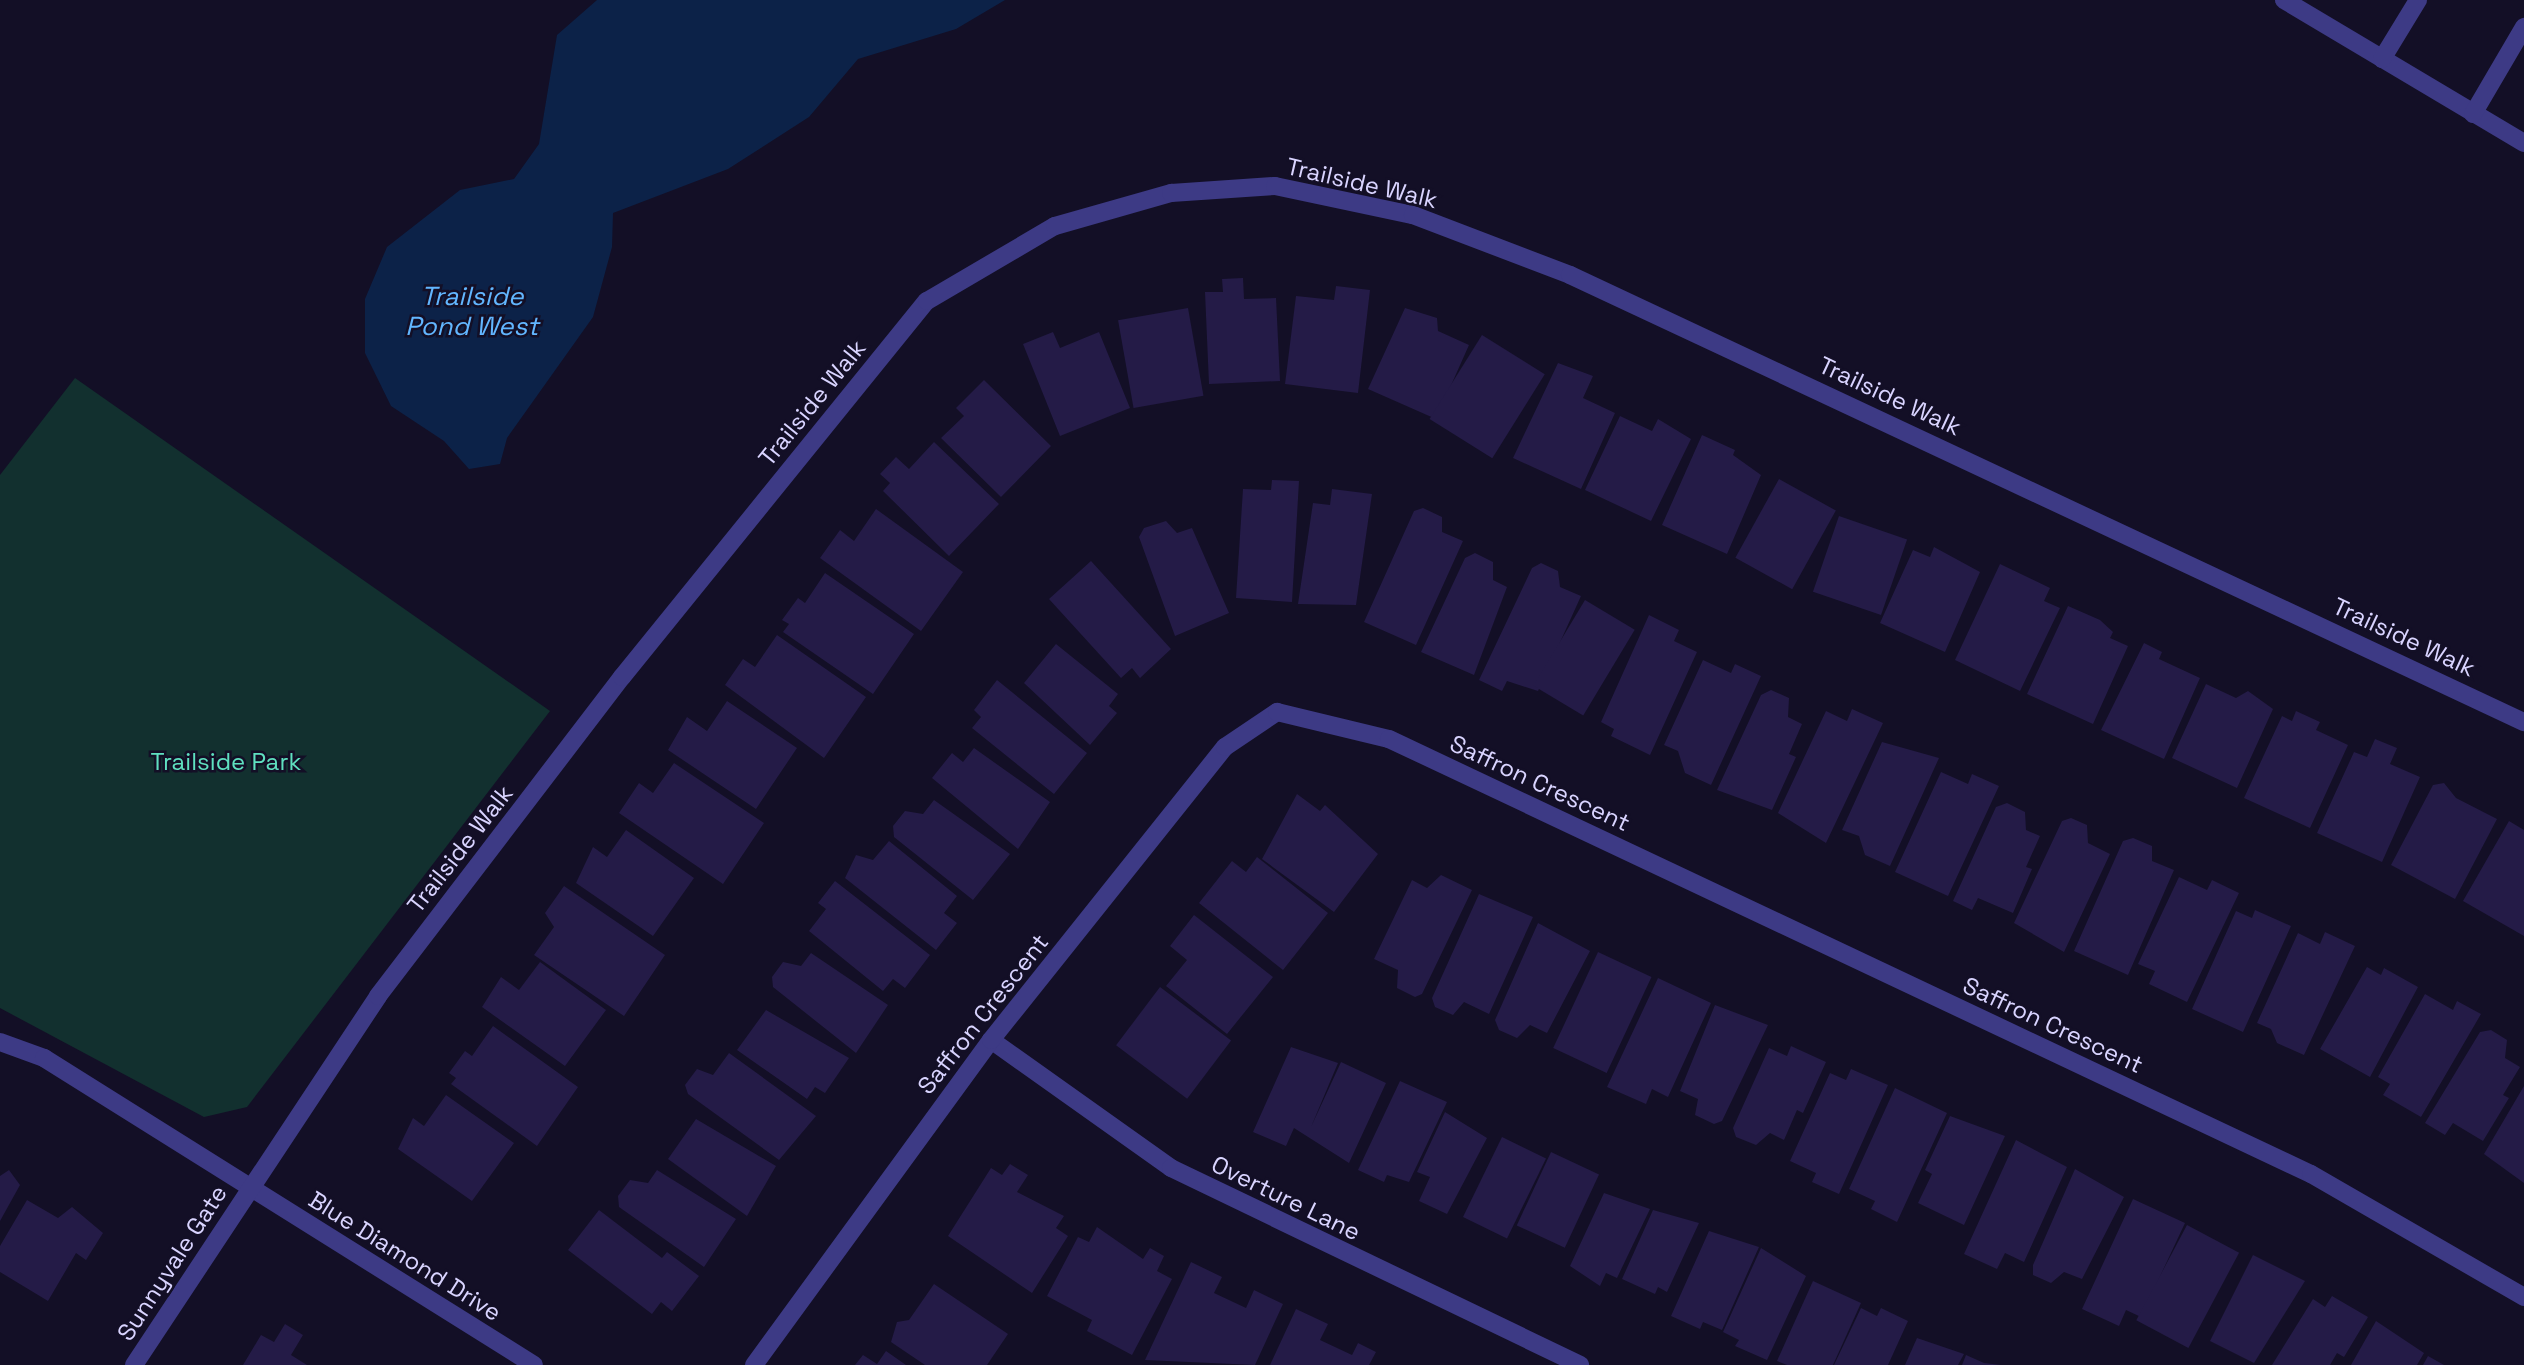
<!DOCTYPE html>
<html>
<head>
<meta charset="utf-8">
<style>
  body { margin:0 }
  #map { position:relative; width:2524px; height:1365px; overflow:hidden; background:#130f26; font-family:"Space Grotesk",sans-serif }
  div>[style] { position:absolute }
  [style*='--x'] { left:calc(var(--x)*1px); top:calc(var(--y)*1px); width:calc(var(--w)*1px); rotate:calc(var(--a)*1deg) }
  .green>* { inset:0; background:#12302f }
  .water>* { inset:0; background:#0c2248 }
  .building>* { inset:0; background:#241b47; transform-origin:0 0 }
  .lane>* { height:18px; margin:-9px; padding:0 9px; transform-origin:9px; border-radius:9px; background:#3d3a85 }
  .street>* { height:18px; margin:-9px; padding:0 9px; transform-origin:9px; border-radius:9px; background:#3d3a85 }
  span { translate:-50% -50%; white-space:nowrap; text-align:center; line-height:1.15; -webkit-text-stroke:5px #130f26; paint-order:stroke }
  .street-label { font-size:24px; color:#d9d4ff }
  .park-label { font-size:24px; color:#5fe0c0 }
  .water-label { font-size:26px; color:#62b6ff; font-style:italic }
</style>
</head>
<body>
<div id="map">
  <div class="green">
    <i style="clip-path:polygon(75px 378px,550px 711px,247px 1107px,204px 1117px,0 1008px,0 475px)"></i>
  </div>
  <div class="water">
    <i style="clip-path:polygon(597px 0,1005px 0,956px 29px,858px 59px,809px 117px,728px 169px,613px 213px,612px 247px,593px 317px,507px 438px,500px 464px,469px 469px,444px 441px,391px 406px,365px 353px,365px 299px,387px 247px,460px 190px,514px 179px,539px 144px,557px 35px)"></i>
  </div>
  <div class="building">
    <i style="clip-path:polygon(1243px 278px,1244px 299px,1276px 298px,1280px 381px,1209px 384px,1205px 292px,1223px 292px,1222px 279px)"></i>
    <i style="clip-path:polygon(1336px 286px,1370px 290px,1358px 393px,1285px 384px,1296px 296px,1334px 300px)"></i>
    <i style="left:1188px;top:308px;width:89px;height:71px;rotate:80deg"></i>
    <i style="clip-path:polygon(1405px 308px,1437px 318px,1438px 331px,1469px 345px,1436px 419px,1368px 389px)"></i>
    <i style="clip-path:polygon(1053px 332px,1060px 348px,1099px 332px,1130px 408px,1060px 436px,1023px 344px)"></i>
    <i style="left:1482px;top:335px;width:74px;height:99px;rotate:32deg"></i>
    <i style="clip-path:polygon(1558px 363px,1593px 376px,1583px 398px,1615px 413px,1581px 489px,1513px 458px)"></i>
    <i style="clip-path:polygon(984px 380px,1051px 446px,1001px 497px,941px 438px,964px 416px,956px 408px)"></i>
    <i style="clip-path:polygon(1620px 416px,1652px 431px,1658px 419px,1691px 439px,1651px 521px,1585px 490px)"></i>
    <i style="clip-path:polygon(1702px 435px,1735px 450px,1733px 455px,1761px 475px,1727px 554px,1662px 525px)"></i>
    <i style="clip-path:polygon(934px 442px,999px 504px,949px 556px,883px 491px,890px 483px,880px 474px,896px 457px,909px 469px)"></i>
    <i style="left:1779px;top:479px;width:65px;height:90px;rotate:29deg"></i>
    <i style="clip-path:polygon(1272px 480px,1299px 481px,1292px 602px,1236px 598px,1243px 489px,1271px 490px)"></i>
    <i style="clip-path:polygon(1332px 489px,1372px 494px,1356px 605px,1298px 604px,1313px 503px,1330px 505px)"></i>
    <i style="clip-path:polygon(1423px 508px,1442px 517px,1442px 532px,1463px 541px,1416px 645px,1364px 622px,1414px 511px)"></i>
    <i style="clip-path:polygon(876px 509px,963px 572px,921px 631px,820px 558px,840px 530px,854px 541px)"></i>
    <i style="left:1839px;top:516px;width:72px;height:80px;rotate:19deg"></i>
    <i style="clip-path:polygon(1166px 521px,1177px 533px,1192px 528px,1229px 613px,1175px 636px,1139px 537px,1144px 528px)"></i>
    <i style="clip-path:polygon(1934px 547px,1980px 572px,1945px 652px,1880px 623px,1913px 550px,1930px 557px)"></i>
    <i style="clip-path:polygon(1475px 553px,1493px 562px,1493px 580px,1507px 587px,1474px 675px,1421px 652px,1465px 558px)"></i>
    <i style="clip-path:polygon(1091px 561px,1171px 649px,1140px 678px,1132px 668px,1121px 678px,1049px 599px)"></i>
    <i style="clip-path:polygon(1541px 563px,1558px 571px,1560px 587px,1581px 596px,1538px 691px,1507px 681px,1502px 691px,1479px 680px,1532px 568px)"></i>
    <i style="clip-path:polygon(2000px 564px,2050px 588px,2044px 601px,2060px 608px,2020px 691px,1955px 660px)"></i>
    <i style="clip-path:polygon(825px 573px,914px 634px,873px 694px,783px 632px,789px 624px,782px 620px,798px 598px,805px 603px)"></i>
    <i style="left:1585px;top:600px;width:58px;height:100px;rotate:31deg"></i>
    <i style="clip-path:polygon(2068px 606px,2100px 620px,2113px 632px,2110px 638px,2128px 646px,2093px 724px,2027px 694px)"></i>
    <i style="clip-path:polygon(1649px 615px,1679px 630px,1674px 641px,1697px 652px,1650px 755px,1611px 736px,1614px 729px,1601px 722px)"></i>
    <i style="clip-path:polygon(777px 635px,866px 697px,824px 758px,725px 685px,743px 659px,755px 667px)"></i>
    <i style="clip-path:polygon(2144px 643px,2162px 652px,2159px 659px,2200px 678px,2164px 759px,2101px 730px)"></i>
    <i style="clip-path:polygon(1056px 644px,1118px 694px,1109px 706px,1117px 713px,1090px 745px,1024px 683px)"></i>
    <i style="clip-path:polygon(1703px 660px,1731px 673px,1735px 664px,1761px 676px,1711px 785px,1685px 773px,1678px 751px,1664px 745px)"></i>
    <i style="clip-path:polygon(997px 680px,1087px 753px,1054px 794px,972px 728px,981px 717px,974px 710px)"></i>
    <i style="clip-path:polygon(2206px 684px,2236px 698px,2248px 691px,2273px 709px,2237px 788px,2172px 758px)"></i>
    <i style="clip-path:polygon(1771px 690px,1789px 698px,1788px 717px,1802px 724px,1789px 754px,1796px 757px,1772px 810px,1717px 790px,1761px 695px)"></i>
    <i style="clip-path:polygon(727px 701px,797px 748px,756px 809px,668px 750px,687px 717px,707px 731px)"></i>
    <i style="clip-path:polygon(1852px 709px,1883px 723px,1826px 843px,1778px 813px,1826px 711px,1847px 721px)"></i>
    <i style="clip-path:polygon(2296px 711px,2320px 722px,2316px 730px,2348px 745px,2310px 828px,2244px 798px,2282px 716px,2292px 721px)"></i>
    <i style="clip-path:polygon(2375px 739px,2397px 748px,2390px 764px,2420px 777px,2382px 862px,2317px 833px,2354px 752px,2367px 757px)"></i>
    <i style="clip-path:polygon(1882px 742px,1939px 758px,1890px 866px,1865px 855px,1859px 836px,1842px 830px)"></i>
    <i style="clip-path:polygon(974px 748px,1050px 802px,1018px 849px,932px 778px,952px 753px,963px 762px)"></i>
    <i style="clip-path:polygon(674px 763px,764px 823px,723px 884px,619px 813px,639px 783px,653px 793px)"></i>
    <i style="clip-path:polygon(1941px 772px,1968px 784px,1972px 774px,1999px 786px,1948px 896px,1895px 872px)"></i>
    <i style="clip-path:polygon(2444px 783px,2456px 798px,2497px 819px,2455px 899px,2391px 865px,2433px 785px)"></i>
    <i style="clip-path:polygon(1297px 794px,1320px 811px,1325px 805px,1378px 854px,1334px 912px,1262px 859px)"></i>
    <i style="clip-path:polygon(934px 800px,1010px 854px,973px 900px,894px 837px,893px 826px,905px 811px,923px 814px)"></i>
    <i style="clip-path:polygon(2007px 803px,2025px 812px,2026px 830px,2040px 836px,2026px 867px,2032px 869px,2013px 913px,1978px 898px,1972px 910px,1953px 901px,1996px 807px)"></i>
    <i style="clip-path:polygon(2071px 818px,2087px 825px,2088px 843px,2110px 854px,2064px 952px,2014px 923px,2062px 821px)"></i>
    <i style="clip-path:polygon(2509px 821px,2524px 830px,2524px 936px,2463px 901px)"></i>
    <i style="clip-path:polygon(626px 830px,694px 878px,653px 936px,576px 883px,593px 847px,607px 857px)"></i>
    <i style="clip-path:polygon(2133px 838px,2152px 846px,2152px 861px,2174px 870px,2128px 975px,2074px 951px,2123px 841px)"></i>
    <i style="clip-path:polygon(889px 841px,957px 896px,944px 913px,957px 923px,936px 950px,845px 878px,856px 855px,873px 860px)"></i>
    <i style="clip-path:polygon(1257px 857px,1328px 913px,1283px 970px,1199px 903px,1232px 861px,1246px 872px)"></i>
    <i style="clip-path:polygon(1441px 875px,1472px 890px,1422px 994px,1415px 997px,1397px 988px,1398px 970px,1374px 959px,1412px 880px,1427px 888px)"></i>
    <i style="clip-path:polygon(2179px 877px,2207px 890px,2212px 880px,2239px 893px,2187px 1002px,2149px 984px,2155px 971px,2138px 964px)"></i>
    <i style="clip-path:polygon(835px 881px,930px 955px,905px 988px,893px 979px,883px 991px,809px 931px,826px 909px,818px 903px)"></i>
    <i style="clip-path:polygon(564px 886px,665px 955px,624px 1016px,534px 955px,554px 927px,545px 913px)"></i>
    <i style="clip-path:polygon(1479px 894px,1533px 917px,1489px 1014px,1464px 1002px,1453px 1015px,1435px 1007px,1432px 998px)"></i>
    <i style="clip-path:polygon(2255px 910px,2291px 926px,2243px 1032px,2192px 1009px,2236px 911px,2252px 918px)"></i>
    <i style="clip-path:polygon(1194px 915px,1273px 977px,1227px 1034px,1166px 986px,1187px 960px,1170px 946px)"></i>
    <i style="clip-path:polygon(1538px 923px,1590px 951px,1547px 1033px,1530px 1025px,1517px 1038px,1499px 1030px,1495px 1020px)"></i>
    <i style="clip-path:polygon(2325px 932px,2355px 946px,2304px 1055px,2277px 1043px,2271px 1029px,2257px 1023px,2298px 933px,2320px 944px)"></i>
    <i style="left:1598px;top:952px;width:59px;height:106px;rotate:25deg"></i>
    <i style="clip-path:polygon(811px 953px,888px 1005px,856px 1053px,773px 987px,772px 977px,783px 962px,801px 966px)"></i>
    <i style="clip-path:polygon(540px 962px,606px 1010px,565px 1066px,482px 1007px,501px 977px,519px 990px)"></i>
    <i style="clip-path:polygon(2367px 967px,2381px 975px,2384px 968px,2418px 987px,2370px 1077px,2320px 1049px)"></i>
    <i style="clip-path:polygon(1658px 978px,1711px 1003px,1668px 1097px,1652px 1089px,1646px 1104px,1607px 1087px)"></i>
    <i style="left:1160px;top:987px;width:89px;height:73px;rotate:37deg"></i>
    <i style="clip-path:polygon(2425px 994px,2453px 1010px,2457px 1001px,2481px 1014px,2421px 1117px,2383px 1095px,2390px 1084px,2378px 1077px)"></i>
    <i style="clip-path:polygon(1715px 1005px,1768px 1025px,1722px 1121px,1714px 1124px,1695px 1115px,1698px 1099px,1680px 1091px)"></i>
    <i style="clip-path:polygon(766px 1010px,849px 1058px,825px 1093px,815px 1087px,807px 1099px,737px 1050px)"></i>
    <i style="clip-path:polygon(493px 1026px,578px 1087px,537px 1146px,451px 1084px,456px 1078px,449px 1073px,465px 1051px,472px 1056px)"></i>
    <i style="clip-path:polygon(2491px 1030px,2507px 1040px,2505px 1058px,2520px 1067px,2503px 1095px,2509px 1098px,2483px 1141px,2453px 1123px,2445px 1135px,2425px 1123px,2480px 1032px)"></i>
    <i style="clip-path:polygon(1791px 1046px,1826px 1062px,1803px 1113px,1797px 1110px,1784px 1140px,1770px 1133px,1756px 1145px,1736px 1137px,1733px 1128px,1769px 1048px,1787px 1056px)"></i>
    <i style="clip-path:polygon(1291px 1047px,1338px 1063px,1311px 1127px,1341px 1062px,1386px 1083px,1349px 1163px,1294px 1128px,1286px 1146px,1253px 1132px)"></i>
    <i style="clip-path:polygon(729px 1053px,816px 1116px,779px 1160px,688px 1094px,685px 1085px,697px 1069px,713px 1075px)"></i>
    <i style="clip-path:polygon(1851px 1069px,1888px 1085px,1839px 1194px,1812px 1182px,1816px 1173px,1790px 1161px,1830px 1073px,1846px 1080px)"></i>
    <i style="clip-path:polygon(1400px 1081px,1447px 1102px,1409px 1182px,1387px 1175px,1384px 1182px,1358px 1170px)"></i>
    <i style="clip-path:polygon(2524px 1086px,2524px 1183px,2484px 1154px)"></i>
    <i style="clip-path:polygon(1895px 1088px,1947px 1113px,1897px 1222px,1871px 1209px,1875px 1201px,1849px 1189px)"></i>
    <i style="clip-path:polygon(446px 1095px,514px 1143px,472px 1201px,398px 1149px,413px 1118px,424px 1126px)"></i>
    <i style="clip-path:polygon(1445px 1112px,1487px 1138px,1447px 1214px,1419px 1201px,1430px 1177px,1417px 1172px)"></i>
    <i style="clip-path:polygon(1950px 1116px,2005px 1136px,1964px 1225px,1918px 1203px,1932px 1174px,1925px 1170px)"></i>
    <i style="clip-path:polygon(696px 1119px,776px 1166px,747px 1216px,668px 1159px)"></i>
    <i style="left:1502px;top:1137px;width:49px;height:89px;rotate:26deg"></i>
    <i style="clip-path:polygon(2016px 1140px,2067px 1167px,2024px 1262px,2005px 1253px,1997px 1269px,1964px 1254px)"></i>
    <i style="left:1551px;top:1152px;width:53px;height:81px;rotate:25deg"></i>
    <i style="clip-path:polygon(1010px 1164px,1028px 1175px,1017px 1192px,1064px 1216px,1056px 1228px,1068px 1236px,1032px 1293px,948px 1236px,991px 1168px,1002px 1175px)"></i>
    <i style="clip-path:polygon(2075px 1169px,2124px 1197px,2082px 1279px,2064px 1272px,2051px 1283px,2033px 1275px,2033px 1265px)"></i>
    <i style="clip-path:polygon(9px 1170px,20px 1185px,0 1221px,0 1176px)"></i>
    <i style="clip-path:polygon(657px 1170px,736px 1219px,704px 1267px,619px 1207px,618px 1196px,630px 1180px,648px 1183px)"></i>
    <i style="clip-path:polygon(1604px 1193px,1650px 1209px,1617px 1278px,1606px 1273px,1600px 1286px,1570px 1266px)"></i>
    <i style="clip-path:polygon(2133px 1199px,2185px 1223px,2141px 1317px,2126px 1310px,2119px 1326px,2082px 1309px)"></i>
    <i style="clip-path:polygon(27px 1200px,58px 1218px,72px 1207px,103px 1233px,86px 1260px,76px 1253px,48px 1301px,0 1272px,0 1246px)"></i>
    <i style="clip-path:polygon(599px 1210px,662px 1258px,667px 1252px,699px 1276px,672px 1311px,661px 1302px,652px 1314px,568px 1250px)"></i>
    <i style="clip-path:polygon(1653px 1210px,1699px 1223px,1667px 1292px,1658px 1287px,1655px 1294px,1622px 1279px)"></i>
    <i style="left:2187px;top:1225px;width:59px;height:108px;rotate:28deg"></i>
    <i style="clip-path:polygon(1097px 1227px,1143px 1259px,1150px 1248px,1164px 1256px,1157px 1271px,1172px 1279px,1132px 1355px,1087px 1331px,1092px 1320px,1047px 1296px,1078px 1237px,1089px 1242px)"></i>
    <i style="clip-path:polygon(1709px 1231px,1759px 1247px,1722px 1330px,1703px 1322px,1700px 1329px,1671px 1316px)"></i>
    <i style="clip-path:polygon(1761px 1248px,1806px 1276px,1767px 1360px,1735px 1346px,1739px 1340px,1723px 1332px)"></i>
    <i style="clip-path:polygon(2253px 1255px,2305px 1281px,2254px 1363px,2210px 1341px)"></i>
    <i style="clip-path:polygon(1191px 1262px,1222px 1277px,1214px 1293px,1246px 1308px,1254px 1290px,1283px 1304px,1255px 1365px,1145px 1360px)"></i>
    <i style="clip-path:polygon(1813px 1281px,1861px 1303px,1833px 1365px,1787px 1365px,1777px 1361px)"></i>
    <i style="clip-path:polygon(934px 1284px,1008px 1334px,987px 1365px,925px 1365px,891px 1342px,897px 1322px,909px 1320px)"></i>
    <i style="clip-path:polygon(2332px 1296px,2368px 1317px,2344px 1357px,2337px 1353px,2330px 1365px,2272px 1365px,2313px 1299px,2325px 1307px)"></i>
    <i style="clip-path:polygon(1861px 1308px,1877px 1316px,1881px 1308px,1908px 1321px,1888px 1365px,1834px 1365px)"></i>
    <i style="clip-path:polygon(1296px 1309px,1328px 1324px,1320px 1340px,1352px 1355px,1358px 1343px,1376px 1352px,1369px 1365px,1270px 1365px)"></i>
    <i style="clip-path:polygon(2376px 1321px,2424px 1353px,2417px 1365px,2351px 1365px)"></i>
    <i style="clip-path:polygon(285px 1324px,303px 1335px,291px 1355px,307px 1365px,243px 1365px,261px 1335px,274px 1342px)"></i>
    <i style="clip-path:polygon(1917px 1338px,1964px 1354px,1958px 1365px,1905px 1365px)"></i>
    <i style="clip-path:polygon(886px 1351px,906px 1365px,855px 1365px,863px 1355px,877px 1364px)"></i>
    <i style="clip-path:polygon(1966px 1355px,1984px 1363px,2001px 1365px,1962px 1365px)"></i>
    <i style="clip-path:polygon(2428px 1356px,2444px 1365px,2423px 1365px)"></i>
  </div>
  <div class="lane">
    <i style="--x:2284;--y:0;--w:279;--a:30.8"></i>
    <i style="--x:2382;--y:59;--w:69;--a:-58.6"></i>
    <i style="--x:2473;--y:114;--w:101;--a:-59.6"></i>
  </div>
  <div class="street">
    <i style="--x:991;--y:1040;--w:221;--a:35.4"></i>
    <i style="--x:1171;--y:1168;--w:454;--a:25.7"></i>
    <i style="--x:0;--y:1042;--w:47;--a:20"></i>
    <i style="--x:44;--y:1058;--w:578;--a:32.07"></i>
    <i style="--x:134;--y:1365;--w:442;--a:-56.5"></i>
    <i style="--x:378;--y:996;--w:402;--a:-52.6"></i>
    <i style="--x:622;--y:677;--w:484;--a:-51"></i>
    <i style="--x:927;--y:301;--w:148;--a:-30.4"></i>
    <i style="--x:1055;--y:226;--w:121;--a:-15.9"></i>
    <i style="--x:1171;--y:193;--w:104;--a:-3.9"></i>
    <i style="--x:1275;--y:186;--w:141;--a:11.9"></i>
    <i style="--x:1413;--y:215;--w:168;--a:20.9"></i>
    <i style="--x:1570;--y:275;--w:1054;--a:25.11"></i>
    <i style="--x:754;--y:1365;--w:402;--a:-53.9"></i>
    <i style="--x:991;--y:1040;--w:375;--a:-51.4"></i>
    <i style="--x:1225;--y:747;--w:63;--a:-33.9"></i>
    <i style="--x:1277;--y:712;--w:115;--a:13.6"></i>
    <i style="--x:1389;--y:739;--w:1019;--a:25.26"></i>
    <i style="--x:2311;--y:1174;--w:246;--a:30"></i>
  </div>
  <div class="street-label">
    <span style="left:1362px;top:183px;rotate:13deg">Trailside Walk</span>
    <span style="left:1890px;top:396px;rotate:25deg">Trailside Walk</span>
    <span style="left:812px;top:403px;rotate:-51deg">Trailside Walk</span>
    <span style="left:2404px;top:637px;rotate:25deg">Trailside Walk</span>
    <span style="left:1540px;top:783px;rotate:25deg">Saffron Crescent</span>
    <span style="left:460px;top:849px;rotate:-52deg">Trailside Walk</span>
    <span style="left:983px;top:1014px;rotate:-52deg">Saffron Crescent</span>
    <span style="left:2053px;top:1025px;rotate:25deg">Saffron Crescent</span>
    <span style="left:1286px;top:1198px;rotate:26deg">Overture Lane</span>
    <span style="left:405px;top:1256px;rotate:32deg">Blue Diamond Drive</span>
    <span style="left:172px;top:1263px;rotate:-57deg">Sunnyvale Gate</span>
  </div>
  <div class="park-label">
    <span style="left:226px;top:762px">Trailside Park</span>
  </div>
  <div class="water-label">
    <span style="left:472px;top:312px">Trailside<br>Pond West</span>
  </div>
</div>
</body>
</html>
